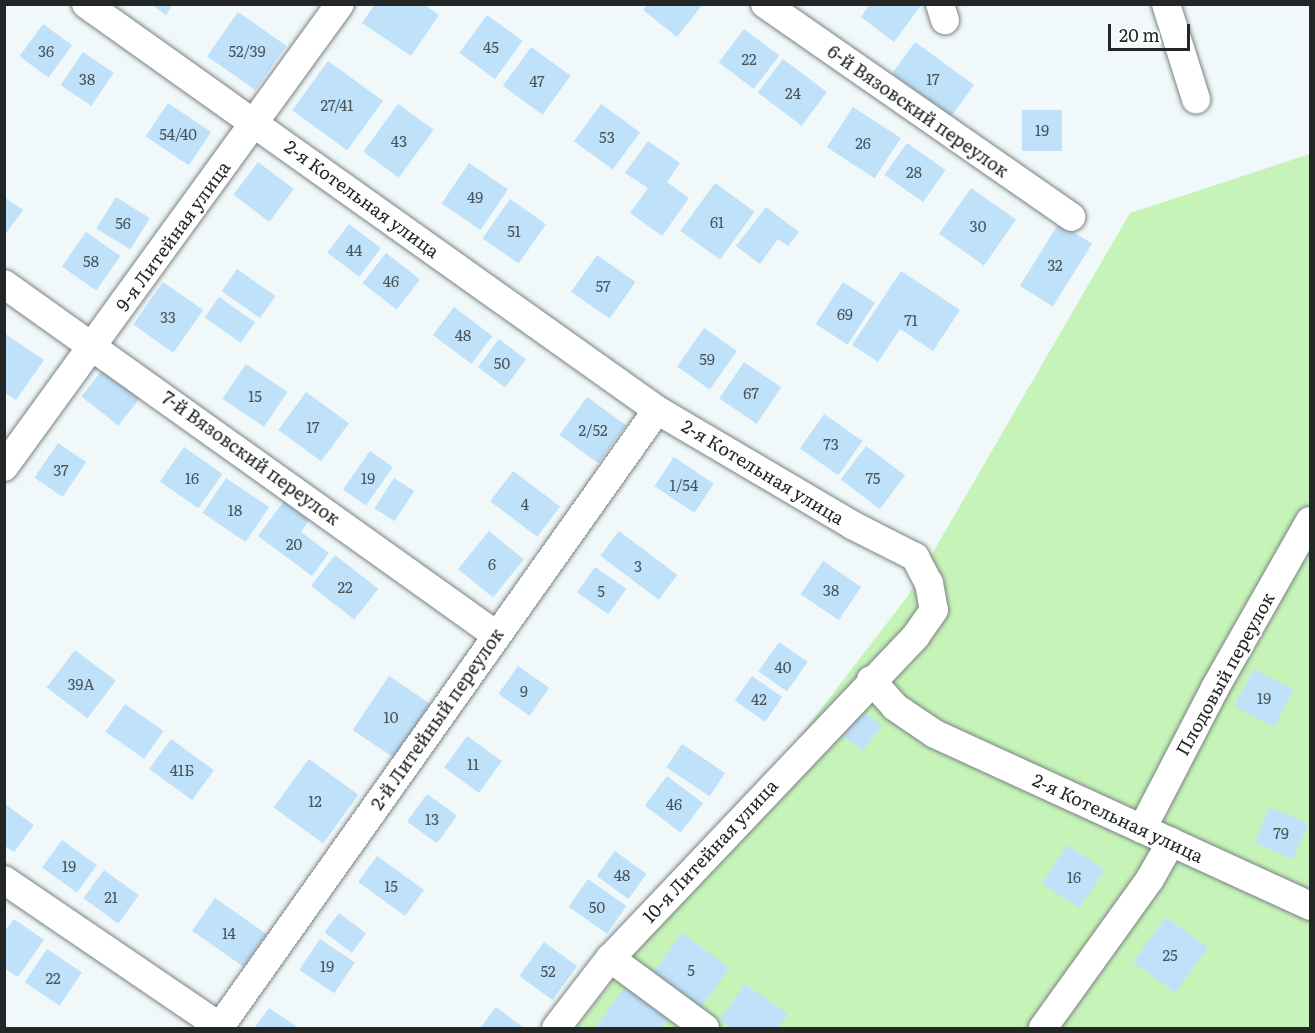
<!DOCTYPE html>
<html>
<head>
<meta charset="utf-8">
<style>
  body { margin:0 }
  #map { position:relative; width:1315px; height:1033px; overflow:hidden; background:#f0f8f9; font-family:Literata,serif }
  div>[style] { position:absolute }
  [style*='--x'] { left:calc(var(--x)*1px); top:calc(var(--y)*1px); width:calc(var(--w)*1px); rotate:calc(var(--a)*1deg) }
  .green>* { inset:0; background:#c6f4b8 }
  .building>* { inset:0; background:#bfe1fa; transform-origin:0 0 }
  .roads { filter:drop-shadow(0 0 2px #7b8283) drop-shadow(0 0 2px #7b8283) }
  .minor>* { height:28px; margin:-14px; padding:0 14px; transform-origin:14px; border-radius:14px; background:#fff }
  span { translate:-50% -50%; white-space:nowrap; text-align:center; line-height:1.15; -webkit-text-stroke:4.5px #fff; paint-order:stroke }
  .number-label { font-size:15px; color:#4a555b }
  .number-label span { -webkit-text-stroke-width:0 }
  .street-label { font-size:18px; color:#232626 }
  .frame { position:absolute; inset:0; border:6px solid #232626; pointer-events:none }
  .scale { position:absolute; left:1108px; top:24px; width:82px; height:27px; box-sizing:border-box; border:3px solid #232626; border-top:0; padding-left:8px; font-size:18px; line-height:21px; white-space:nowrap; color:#232626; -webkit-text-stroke:4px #fff; paint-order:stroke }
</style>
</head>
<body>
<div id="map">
  <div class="green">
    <i style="clip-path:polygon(1310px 154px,1310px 1028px,576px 1028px,907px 597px,1130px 213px)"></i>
  </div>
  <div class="building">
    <i style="clip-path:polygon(151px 4px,173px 4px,166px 15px)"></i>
    <i style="clip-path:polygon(375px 4px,423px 4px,439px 15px,411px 56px,362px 23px)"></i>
    <i style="clip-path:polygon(647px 4px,703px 4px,677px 37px,643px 10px)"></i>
    <i style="clip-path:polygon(870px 4px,922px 4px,894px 42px,861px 17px)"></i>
    <i style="left:238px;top:12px;width:59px;height:54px;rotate:35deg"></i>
    <i style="left:487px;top:15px;width:44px;height:47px;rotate:36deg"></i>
    <i style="left:43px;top:24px;width:36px;height:40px;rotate:36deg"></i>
    <i style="left:744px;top:29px;width:44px;height:42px;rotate:37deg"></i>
    <i style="left:915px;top:42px;width:73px;height:39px;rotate:36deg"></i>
    <i style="left:531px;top:47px;width:49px;height:48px;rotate:36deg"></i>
    <i style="left:83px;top:52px;width:37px;height:40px;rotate:34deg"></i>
    <i style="left:783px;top:59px;width:55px;height:42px;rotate:37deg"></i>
    <i style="left:328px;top:61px;width:68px;height:61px;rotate:36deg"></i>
    <i style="left:168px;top:103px;width:52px;height:40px;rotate:34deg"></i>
    <i style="left:398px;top:104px;width:44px;height:59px;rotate:36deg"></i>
    <i style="left:601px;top:104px;width:48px;height:46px;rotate:36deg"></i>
    <i style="left:853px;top:107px;width:57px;height:48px;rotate:33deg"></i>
    <i style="left:1022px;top:110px;width:40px;height:41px"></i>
    <i style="clip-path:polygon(648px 141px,680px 163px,667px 182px,689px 198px,662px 236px,630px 213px,648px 188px,625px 173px)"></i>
    <i style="left:907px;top:143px;width:47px;height:39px;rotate:35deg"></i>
    <i style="left:258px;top:162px;width:45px;height:41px;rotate:37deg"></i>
    <i style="left:469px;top:163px;width:47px;height:49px;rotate:34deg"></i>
    <i style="left:715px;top:183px;width:49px;height:59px;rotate:36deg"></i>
    <i style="left:971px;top:188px;width:55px;height:56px;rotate:35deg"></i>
    <i style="clip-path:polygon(4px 197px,23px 210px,4px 236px)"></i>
    <i style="left:116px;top:197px;width:40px;height:37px;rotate:32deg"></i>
    <i style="left:510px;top:199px;width:44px;height:48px;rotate:35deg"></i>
    <i style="clip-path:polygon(766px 207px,799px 232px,788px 246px,778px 239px,760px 264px,736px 246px)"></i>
    <i style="left:1059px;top:223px;width:39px;height:74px;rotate:32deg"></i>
    <i style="left:349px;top:224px;width:40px;height:36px;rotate:37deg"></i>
    <i style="left:86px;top:232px;width:42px;height:42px;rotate:35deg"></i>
    <i style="left:386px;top:253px;width:43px;height:38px;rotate:38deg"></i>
    <i style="left:597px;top:255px;width:47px;height:45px;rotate:35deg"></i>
    <i style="left:237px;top:269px;width:47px;height:27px;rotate:35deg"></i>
    <i style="clip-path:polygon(901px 271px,960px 310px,933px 351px,900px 329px,878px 362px,852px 345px)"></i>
    <i style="left:163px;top:282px;width:49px;height:52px;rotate:35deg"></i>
    <i style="left:843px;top:282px;width:38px;height:50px;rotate:33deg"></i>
    <i style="left:219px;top:297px;width:44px;height:25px;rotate:35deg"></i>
    <i style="left:454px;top:307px;width:48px;height:35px;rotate:37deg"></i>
    <i style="left:704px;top:328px;width:40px;height:47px;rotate:35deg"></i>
    <i style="clip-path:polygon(4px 333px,44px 360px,16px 400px,4px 392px)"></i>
    <i style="left:499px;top:339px;width:34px;height:35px;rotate:37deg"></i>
    <i style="left:744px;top:362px;width:45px;height:44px;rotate:34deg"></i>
    <i style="left:246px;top:364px;width:50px;height:42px;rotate:34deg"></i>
    <i style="left:103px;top:369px;width:47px;height:35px;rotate:38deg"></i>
    <i style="left:306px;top:392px;width:53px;height:47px;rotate:36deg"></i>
    <i style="left:587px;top:397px;width:48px;height:47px;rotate:36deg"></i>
    <i style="left:824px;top:414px;width:47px;height:42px;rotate:35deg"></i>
    <i style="left:58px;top:443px;width:34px;height:42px;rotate:34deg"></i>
    <i style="left:866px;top:446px;width:49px;height:42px;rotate:37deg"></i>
    <i style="left:184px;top:447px;width:47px;height:42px;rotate:35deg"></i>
    <i style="left:370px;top:451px;width:28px;height:47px;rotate:35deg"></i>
    <i style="left:674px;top:457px;width:48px;height:35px;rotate:34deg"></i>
    <i style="left:513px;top:471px;width:59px;height:38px;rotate:37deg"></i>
    <i style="left:226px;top:478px;width:52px;height:42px;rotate:34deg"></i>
    <i style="left:394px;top:478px;width:24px;height:36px;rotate:33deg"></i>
    <i style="clip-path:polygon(284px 501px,309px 520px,301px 532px,329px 553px,312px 576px,258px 536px)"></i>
    <i style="left:489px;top:531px;width:45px;height:49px;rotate:39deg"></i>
    <i style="left:619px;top:531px;width:73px;height:31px;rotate:37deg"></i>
    <i style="left:335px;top:555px;width:55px;height:39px;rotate:38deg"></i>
    <i style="left:823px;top:561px;width:46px;height:40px;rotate:34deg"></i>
    <i style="left:595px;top:567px;width:38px;height:31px;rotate:35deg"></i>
    <i style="left:779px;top:642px;width:35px;height:36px;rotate:35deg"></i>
    <i style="left:75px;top:650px;width:51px;height:47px;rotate:37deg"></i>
    <i style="left:518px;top:666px;width:38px;height:34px;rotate:35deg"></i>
    <i style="left:1254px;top:669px;width:45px;height:42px;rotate:28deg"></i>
    <i style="left:389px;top:676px;width:50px;height:65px;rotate:34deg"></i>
    <i style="left:752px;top:676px;width:37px;height:30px;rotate:35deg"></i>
    <i style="left:125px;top:704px;width:47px;height:34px;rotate:35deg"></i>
    <i style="left:855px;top:705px;width:34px;height:32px;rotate:37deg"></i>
    <i style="left:467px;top:736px;width:43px;height:39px;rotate:36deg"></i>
    <i style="left:171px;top:739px;width:53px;height:37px;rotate:36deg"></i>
    <i style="left:682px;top:744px;width:52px;height:28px;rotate:34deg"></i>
    <i style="left:309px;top:759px;width:61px;height:60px;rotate:36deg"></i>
    <i style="left:667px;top:776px;width:45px;height:37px;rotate:37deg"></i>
    <i style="left:427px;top:794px;width:37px;height:34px;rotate:36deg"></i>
    <i style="clip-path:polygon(5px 804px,34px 825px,14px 852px,5px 846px)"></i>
    <i style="left:1270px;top:807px;width:42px;height:39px;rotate:24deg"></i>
    <i style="left:62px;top:840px;width:43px;height:34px;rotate:36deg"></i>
    <i style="left:1067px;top:845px;width:45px;height:46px;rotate:33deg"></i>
    <i style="left:615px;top:851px;width:39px;height:31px;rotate:36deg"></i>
    <i style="left:377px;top:856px;width:58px;height:32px;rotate:36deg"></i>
    <i style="left:104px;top:870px;width:43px;height:35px;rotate:36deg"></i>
    <i style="left:588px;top:879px;width:47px;height:34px;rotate:35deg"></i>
    <i style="left:215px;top:898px;width:63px;height:40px;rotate:35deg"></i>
    <i style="left:339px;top:913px;width:34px;height:24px;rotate:37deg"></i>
    <i style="left:1166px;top:917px;width:52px;height:56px;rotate:36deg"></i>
    <i style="clip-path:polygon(14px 919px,44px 940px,18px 977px,4px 968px,4px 932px)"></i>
    <i style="left:682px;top:933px;width:59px;height:50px;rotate:36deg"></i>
    <i style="left:320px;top:939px;width:42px;height:37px;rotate:34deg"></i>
    <i style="left:544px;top:942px;width:41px;height:42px;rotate:36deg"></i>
    <i style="left:47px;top:949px;width:42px;height:40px;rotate:34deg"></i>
    <i style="clip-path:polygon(627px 984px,671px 1015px,661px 1028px,595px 1028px)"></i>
    <i style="clip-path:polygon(745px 984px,788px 1014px,778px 1028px,732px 1028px,720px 1020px)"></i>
    <i style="clip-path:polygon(496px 1007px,524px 1028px,480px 1028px)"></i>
    <i style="clip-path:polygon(269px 1008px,299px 1028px,254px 1028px)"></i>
  </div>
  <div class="roads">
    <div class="minor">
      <i style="--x:86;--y:4;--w:701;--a:35.41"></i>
      <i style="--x:657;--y:410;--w:226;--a:30.5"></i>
      <i style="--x:852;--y:525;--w:71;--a:26.9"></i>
      <i style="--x:915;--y:557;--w:30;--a:62"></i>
      <i style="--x:929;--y:583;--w:27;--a:80"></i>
      <i style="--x:934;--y:610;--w:32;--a:125"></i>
      <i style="--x:916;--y:636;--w:444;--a:133.5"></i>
      <i style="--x:610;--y:958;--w:88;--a:127.6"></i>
      <i style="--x:765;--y:4;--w:373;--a:34.8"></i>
      <i style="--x:940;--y:4;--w:17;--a:73"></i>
      <i style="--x:1166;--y:4;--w:100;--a:72.5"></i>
      <i style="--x:4;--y:284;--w:604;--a:35.5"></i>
      <i style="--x:4;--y:467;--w:572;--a:-54.03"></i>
      <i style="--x:871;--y:680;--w:36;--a:48"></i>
      <i style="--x:895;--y:707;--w:48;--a:34"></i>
      <i style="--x:935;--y:734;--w:413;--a:24.6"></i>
      <i style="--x:1142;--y:829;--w:159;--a:-62.6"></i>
      <i style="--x:1215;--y:688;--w:192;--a:-60.4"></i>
      <i style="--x:4;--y:880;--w:261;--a:34.2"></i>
      <i style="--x:610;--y:958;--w:118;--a:36.4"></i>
      <i style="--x:219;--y:1028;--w:757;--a:-54.67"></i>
      <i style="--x:1043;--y:1028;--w:183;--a:-54.3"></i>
      <i style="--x:1150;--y:879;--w:43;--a:-60.4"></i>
    </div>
  </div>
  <div class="number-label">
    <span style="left:491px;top:47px">45</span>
    <span style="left:46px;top:51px">36</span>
    <span style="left:247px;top:51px">52/39</span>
    <span style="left:749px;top:59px">22</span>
    <span style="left:87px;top:79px">38</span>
    <span style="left:933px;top:79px">17</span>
    <span style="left:537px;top:81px">47</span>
    <span style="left:793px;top:93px">24</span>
    <span style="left:337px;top:105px">27/41</span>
    <span style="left:1042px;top:130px">19</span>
    <span style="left:178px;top:134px">54/40</span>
    <span style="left:607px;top:137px">53</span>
    <span style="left:399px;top:141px">43</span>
    <span style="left:863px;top:143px">26</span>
    <span style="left:914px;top:172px">28</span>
    <span style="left:475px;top:197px">49</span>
    <span style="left:717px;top:222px">61</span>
    <span style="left:123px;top:223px">56</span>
    <span style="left:978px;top:226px">30</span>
    <span style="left:514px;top:231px">51</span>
    <span style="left:354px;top:250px">44</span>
    <span style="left:91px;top:261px">58</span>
    <span style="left:1055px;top:265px">32</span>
    <span style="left:391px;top:281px">46</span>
    <span style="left:603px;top:286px">57</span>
    <span style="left:845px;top:314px">69</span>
    <span style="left:168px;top:317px">33</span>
    <span style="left:911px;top:320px">71</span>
    <span style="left:463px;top:335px">48</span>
    <span style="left:707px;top:359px">59</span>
    <span style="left:502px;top:363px">50</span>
    <span style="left:751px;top:393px">67</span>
    <span style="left:255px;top:396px">15</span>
    <span style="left:313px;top:427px">17</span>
    <span style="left:593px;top:430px">2/52</span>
    <span style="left:831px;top:444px">73</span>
    <span style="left:61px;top:470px">37</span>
    <span style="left:192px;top:478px">16</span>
    <span style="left:368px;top:478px">19</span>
    <span style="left:873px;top:478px">75</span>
    <span style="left:684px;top:485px">1/54</span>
    <span style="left:525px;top:504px">4</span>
    <span style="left:235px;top:510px">18</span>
    <span style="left:294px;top:544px">20</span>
    <span style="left:492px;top:564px">6</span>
    <span style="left:638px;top:566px">3</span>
    <span style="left:345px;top:587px">22</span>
    <span style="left:831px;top:590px">38</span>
    <span style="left:601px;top:591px">5</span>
    <span style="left:783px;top:667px">40</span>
    <span style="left:81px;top:684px">39А</span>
    <span style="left:524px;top:691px">9</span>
    <span style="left:1264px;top:698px">19</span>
    <span style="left:759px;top:699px">42</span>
    <span style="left:391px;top:717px">10</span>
    <span style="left:473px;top:764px">11</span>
    <span style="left:182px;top:770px">41Б</span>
    <span style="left:315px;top:801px">12</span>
    <span style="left:674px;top:804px">46</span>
    <span style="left:432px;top:819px">13</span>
    <span style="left:1281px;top:833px">79</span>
    <span style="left:69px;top:866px">19</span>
    <span style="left:622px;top:875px">48</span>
    <span style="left:1074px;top:877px">16</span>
    <span style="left:391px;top:886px">15</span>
    <span style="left:111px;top:897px">21</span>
    <span style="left:597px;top:907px">50</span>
    <span style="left:229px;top:933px">14</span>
    <span style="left:1170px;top:955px">25</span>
    <span style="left:327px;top:966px">19</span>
    <span style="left:691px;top:970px">5</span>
    <span style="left:548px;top:971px">52</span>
    <span style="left:53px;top:978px">22</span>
  </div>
  <div class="street-label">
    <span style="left:918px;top:111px;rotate:35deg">6-й Вязовский переулок</span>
    <span style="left:362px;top:199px;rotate:36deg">2-я Котельная улица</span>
    <span style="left:173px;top:236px;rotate:-54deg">9-я Литейная улица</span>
    <span style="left:251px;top:458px;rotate:36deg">7-й Вязовский переулок</span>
    <span style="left:763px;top:472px;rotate:31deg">2-я Котельная улица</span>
    <span style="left:1225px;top:674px;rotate:-61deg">Плодовый переулок</span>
    <span style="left:437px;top:719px;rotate:-55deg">2-й Литейный переулок</span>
    <span style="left:1118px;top:818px;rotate:25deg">2-я Котельная улица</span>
    <span style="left:710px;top:851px;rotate:-47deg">10-я Литейная улица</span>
  </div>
  <div class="frame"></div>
  <div class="scale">20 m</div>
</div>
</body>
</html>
